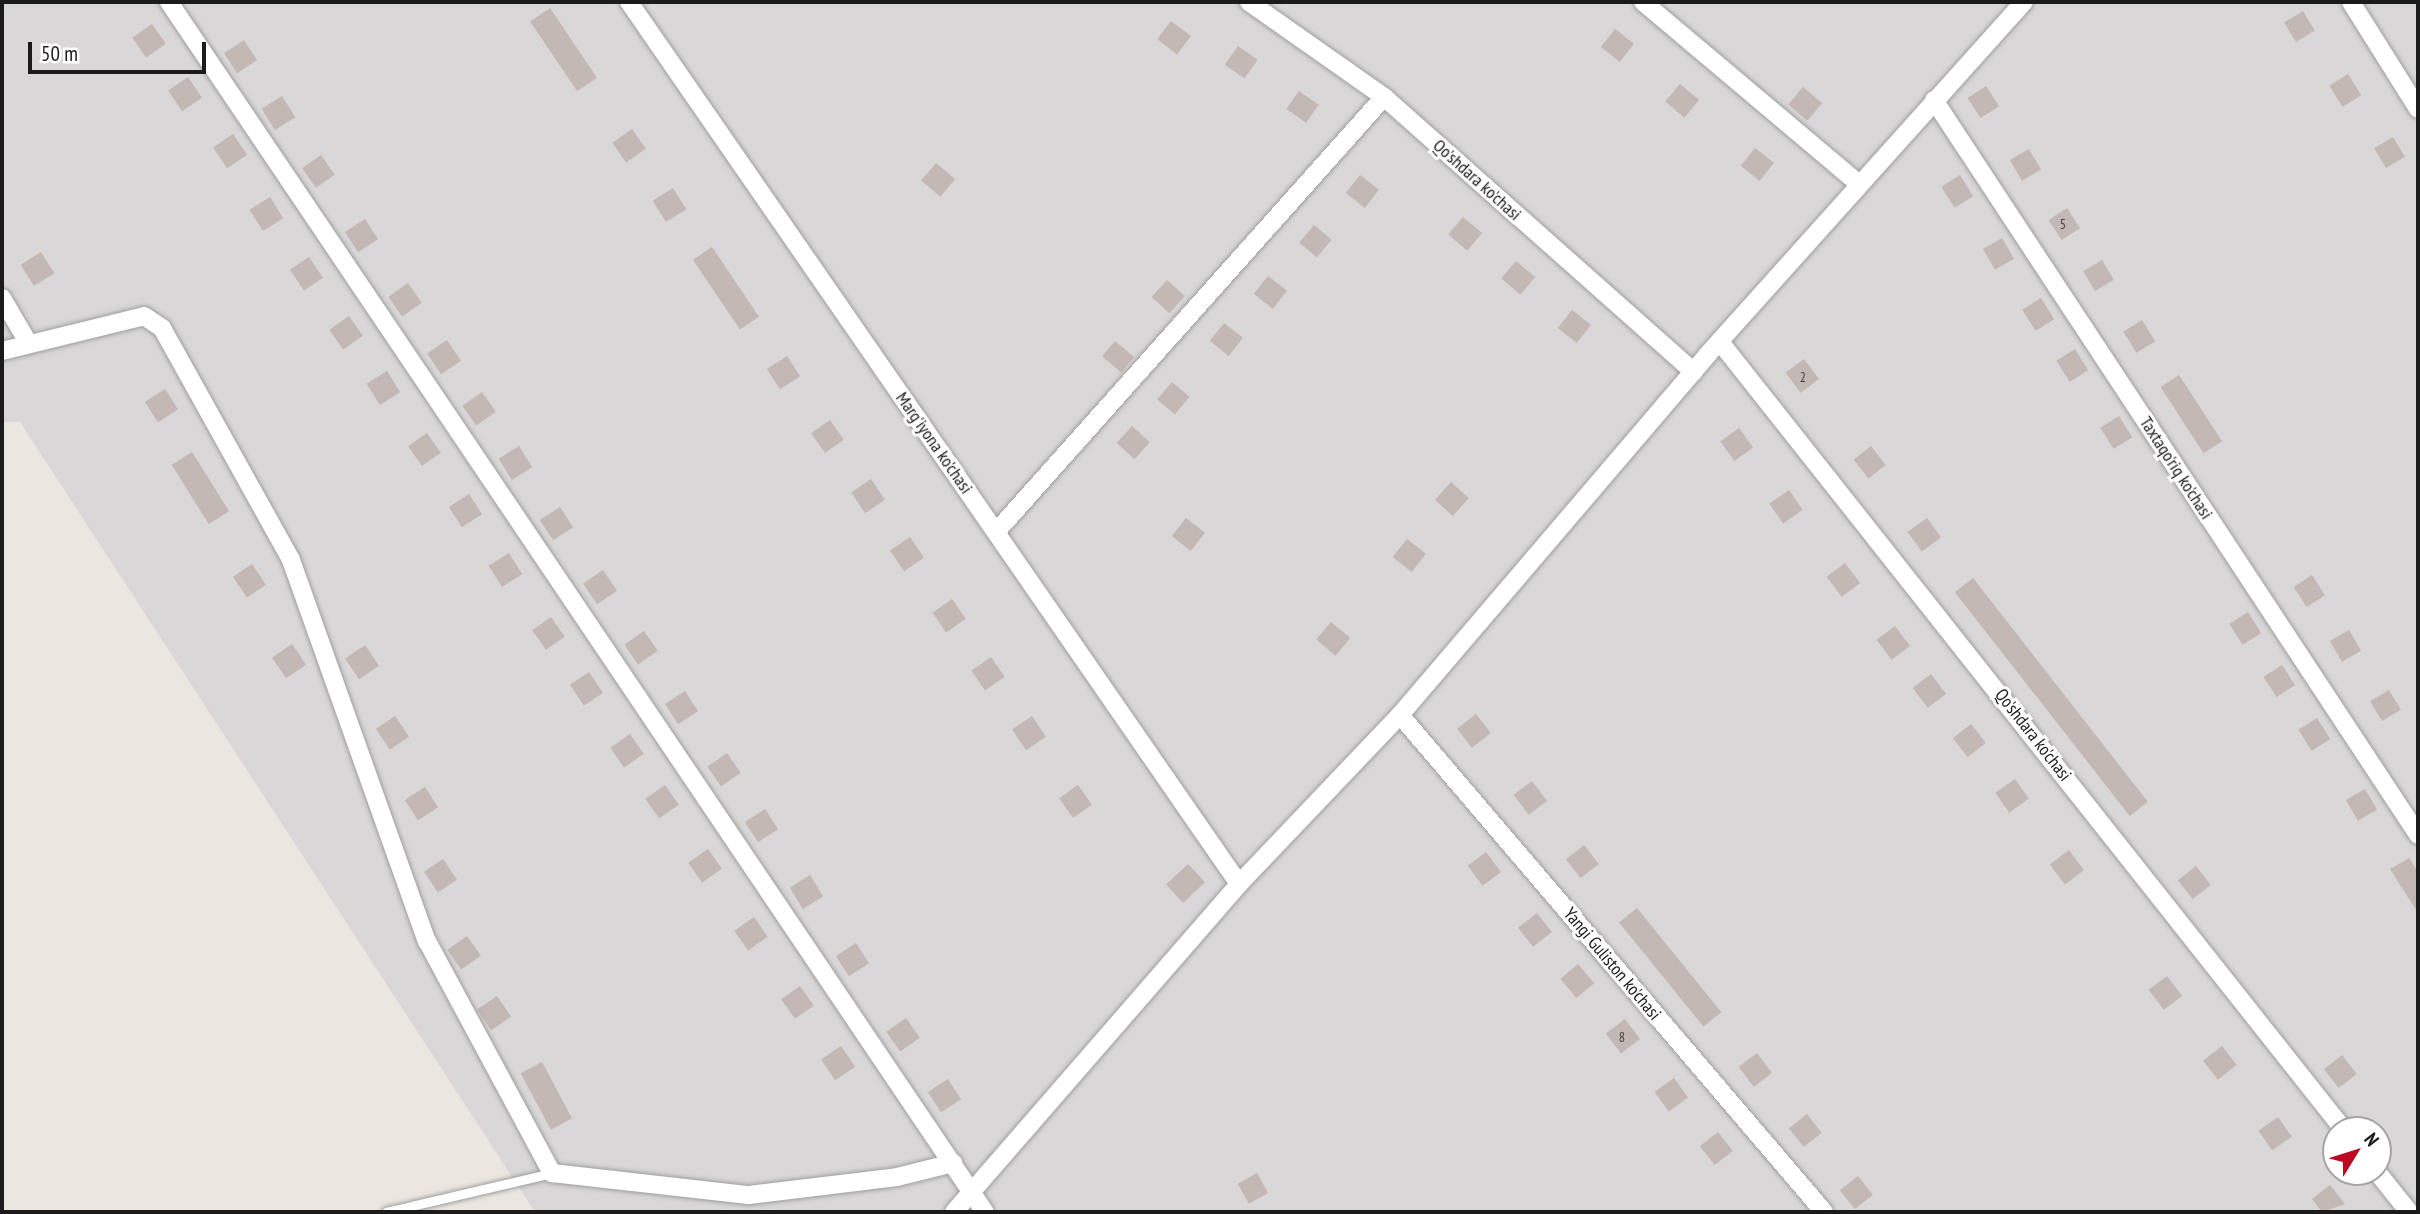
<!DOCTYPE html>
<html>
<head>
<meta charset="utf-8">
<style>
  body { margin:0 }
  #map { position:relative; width:2420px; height:1214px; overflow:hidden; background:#ece6e0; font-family:"PT Sans Narrow",sans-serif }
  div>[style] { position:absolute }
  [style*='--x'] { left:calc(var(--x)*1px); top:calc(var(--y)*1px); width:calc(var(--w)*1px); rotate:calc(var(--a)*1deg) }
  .residential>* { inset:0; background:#d9d7d8 }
  .building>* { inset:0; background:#c3b8b4; transform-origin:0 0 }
  .roads { filter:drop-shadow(0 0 2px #9f9f9f) drop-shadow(0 0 2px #9f9f9f) }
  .service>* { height:9px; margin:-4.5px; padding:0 4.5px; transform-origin:4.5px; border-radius:4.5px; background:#fff }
  .minor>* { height:18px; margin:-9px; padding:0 9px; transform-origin:9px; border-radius:9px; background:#fff }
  span { translate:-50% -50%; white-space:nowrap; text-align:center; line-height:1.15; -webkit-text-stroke:6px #fff; paint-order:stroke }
  .number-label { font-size:14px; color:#454241 }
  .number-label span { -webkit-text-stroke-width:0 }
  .street-label { font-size:18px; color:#1b1b1b }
  .frame { position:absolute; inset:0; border:4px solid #1b1b1b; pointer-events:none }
  .north { position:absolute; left:2322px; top:1116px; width:70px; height:70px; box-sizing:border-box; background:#fff; border:2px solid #a4a4a4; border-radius:50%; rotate:52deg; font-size:19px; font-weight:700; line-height:28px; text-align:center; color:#1b1b1b }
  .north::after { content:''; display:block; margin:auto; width:24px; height:32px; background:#bd0824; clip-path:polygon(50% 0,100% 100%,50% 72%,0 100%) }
  .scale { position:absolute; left:28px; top:42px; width:178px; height:32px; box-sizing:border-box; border:4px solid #1b1b1b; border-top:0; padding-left:9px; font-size:21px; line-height:24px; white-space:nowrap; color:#1b1b1b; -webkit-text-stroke:5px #fff; paint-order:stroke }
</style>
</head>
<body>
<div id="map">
  <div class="residential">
    <i style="clip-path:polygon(evenodd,2px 2px,2418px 2px,2418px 1212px,535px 1212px,20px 422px,2px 422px,2px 2px,2336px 1130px,2378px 1130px,2378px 1172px,2336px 1172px,2336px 1130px)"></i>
  </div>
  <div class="building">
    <i style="left:550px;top:8px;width:84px;height:24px;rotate:56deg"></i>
    <i style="left:2303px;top:11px;width:23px;height:22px;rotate:59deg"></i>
    <i style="left:1171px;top:21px;width:25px;height:23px;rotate:37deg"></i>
    <i style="left:152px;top:24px;width:24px;height:24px;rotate:55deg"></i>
    <i style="left:1615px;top:29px;width:24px;height:23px;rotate:38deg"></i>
    <i style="left:244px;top:40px;width:24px;height:24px;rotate:57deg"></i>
    <i style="left:1238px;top:46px;width:24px;height:23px;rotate:35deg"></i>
    <i style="left:2348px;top:74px;width:25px;height:22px;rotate:58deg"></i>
    <i style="left:188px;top:77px;width:25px;height:24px;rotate:56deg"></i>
    <i style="left:1680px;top:84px;width:25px;height:23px;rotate:40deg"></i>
    <i style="left:1986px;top:86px;width:24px;height:22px;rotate:57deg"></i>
    <i style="left:1803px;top:87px;width:25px;height:23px;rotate:40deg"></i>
    <i style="left:1299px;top:91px;width:24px;height:22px;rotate:35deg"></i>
    <i style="left:282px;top:96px;width:25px;height:24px;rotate:58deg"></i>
    <i style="left:632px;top:129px;width:24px;height:24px;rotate:55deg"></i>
    <i style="left:233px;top:134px;width:25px;height:24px;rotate:56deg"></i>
    <i style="left:2393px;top:137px;width:23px;height:22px;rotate:59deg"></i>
    <i style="left:1755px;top:148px;width:24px;height:23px;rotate:38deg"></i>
    <i style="left:2029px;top:149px;width:24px;height:22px;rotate:60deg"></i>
    <i style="left:321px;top:155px;width:24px;height:23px;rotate:55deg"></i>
    <i style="left:936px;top:163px;width:25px;height:23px;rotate:40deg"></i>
    <i style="left:1360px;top:175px;width:24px;height:23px;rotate:38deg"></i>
    <i style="left:1960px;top:175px;width:25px;height:22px;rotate:58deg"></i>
    <i style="left:673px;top:188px;width:25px;height:24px;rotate:58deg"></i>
    <i style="left:270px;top:197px;width:25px;height:24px;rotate:58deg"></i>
    <i style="left:2067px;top:208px;width:24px;height:22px;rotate:57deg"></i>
    <i style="left:1463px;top:217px;width:25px;height:23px;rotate:40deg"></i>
    <i style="left:365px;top:219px;width:24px;height:24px;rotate:57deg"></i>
    <i style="left:1314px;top:225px;width:23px;height:23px;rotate:40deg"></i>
    <i style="left:2002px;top:238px;width:24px;height:22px;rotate:60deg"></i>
    <i style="left:712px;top:247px;width:84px;height:23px;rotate:56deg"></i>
    <i style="left:41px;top:252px;width:25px;height:24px;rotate:58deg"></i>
    <i style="left:309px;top:257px;width:25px;height:23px;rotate:56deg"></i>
    <i style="left:2102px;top:260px;width:23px;height:22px;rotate:59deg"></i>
    <i style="left:1516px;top:261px;width:25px;height:23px;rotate:40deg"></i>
    <i style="left:1268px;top:276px;width:24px;height:23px;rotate:38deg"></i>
    <i style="left:1167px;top:280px;width:24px;height:23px;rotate:42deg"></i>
    <i style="left:408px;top:283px;width:24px;height:24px;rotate:55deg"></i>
    <i style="left:2041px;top:298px;width:25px;height:22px;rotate:58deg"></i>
    <i style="left:1572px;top:310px;width:24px;height:23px;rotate:38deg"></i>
    <i style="left:349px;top:316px;width:24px;height:24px;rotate:55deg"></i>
    <i style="left:2142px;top:320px;width:25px;height:22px;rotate:58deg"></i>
    <i style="left:1224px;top:323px;width:24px;height:23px;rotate:38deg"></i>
    <i style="left:447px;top:340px;width:25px;height:24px;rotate:56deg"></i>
    <i style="left:1115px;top:341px;width:25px;height:20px;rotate:40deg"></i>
    <i style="left:2075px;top:349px;width:25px;height:22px;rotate:58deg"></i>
    <i style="left:787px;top:356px;width:24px;height:24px;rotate:57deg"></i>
    <i style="left:1804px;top:359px;width:25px;height:23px;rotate:53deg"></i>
    <i style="left:387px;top:371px;width:25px;height:24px;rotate:58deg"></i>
    <i style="left:2179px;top:375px;width:79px;height:22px;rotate:57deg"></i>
    <i style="left:1172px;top:382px;width:23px;height:23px;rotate:40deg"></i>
    <i style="left:165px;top:389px;width:24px;height:24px;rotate:57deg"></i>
    <i style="left:482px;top:392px;width:24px;height:24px;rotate:55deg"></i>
    <i style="left:2119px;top:416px;width:25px;height:22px;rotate:58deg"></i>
    <i style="left:830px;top:420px;width:24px;height:23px;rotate:55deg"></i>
    <i style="left:1132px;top:426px;width:24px;height:23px;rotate:42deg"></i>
    <i style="left:1739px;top:428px;width:24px;height:23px;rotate:54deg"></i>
    <i style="left:427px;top:433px;width:24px;height:23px;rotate:55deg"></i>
    <i style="left:519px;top:446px;width:25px;height:24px;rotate:58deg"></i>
    <i style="left:1871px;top:446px;width:24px;height:22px;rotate:52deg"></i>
    <i style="left:192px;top:452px;width:70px;height:24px;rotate:58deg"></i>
    <i style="left:871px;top:479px;width:25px;height:24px;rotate:56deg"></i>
    <i style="left:1451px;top:482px;width:24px;height:24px;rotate:42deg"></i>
    <i style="left:1789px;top:490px;width:24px;height:24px;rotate:55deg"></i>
    <i style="left:469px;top:494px;width:24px;height:24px;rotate:57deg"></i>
    <i style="left:560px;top:507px;width:24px;height:24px;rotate:57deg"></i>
    <i style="left:1186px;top:518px;width:24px;height:23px;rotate:38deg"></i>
    <i style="left:1927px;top:518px;width:24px;height:24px;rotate:54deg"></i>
    <i style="left:910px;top:537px;width:25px;height:24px;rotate:56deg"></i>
    <i style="left:1407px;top:539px;width:24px;height:23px;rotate:38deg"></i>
    <i style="left:509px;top:553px;width:25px;height:24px;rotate:58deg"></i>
    <i style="left:1845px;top:563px;width:25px;height:23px;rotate:53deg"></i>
    <i style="left:252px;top:564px;width:25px;height:23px;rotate:56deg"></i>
    <i style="left:603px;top:570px;width:25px;height:24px;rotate:56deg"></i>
    <i style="left:2312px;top:575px;width:24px;height:22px;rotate:57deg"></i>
    <i style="left:1973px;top:578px;width:284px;height:23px;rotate:52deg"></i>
    <i style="left:952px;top:599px;width:24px;height:24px;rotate:55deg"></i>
    <i style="left:2248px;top:612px;width:25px;height:22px;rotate:58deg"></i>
    <i style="left:551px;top:617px;width:24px;height:23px;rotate:55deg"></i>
    <i style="left:1331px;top:622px;width:25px;height:23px;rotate:40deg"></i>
    <i style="left:1895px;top:626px;width:25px;height:23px;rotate:53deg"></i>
    <i style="left:2349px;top:630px;width:24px;height:22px;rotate:60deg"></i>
    <i style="left:644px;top:631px;width:24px;height:24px;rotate:55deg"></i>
    <i style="left:292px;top:644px;width:25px;height:24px;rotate:56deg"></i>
    <i style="left:365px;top:645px;width:25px;height:24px;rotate:56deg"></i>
    <i style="left:991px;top:657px;width:24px;height:24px;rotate:55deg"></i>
    <i style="left:2282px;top:665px;width:24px;height:22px;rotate:57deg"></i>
    <i style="left:589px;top:672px;width:25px;height:23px;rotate:56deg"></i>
    <i style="left:1931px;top:674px;width:25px;height:23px;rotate:53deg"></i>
    <i style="left:2389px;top:690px;width:23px;height:22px;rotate:59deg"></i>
    <i style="left:685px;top:691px;width:24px;height:24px;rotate:57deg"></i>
    <i style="left:1476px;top:714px;width:24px;height:24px;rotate:52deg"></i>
    <i style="left:395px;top:716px;width:25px;height:23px;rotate:56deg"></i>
    <i style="left:1032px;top:716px;width:25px;height:24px;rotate:56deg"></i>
    <i style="left:2317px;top:718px;width:25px;height:22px;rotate:58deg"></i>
    <i style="left:1971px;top:724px;width:24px;height:23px;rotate:52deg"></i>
    <i style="left:630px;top:734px;width:24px;height:24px;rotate:55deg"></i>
    <i style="left:727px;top:753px;width:24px;height:24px;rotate:55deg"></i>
    <i style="left:2015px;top:779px;width:24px;height:24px;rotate:55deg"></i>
    <i style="left:1532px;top:781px;width:25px;height:23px;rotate:53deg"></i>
    <i style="left:665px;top:785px;width:24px;height:24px;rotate:55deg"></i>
    <i style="left:1078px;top:785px;width:24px;height:23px;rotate:55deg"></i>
    <i style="left:425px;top:787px;width:24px;height:24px;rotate:57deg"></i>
    <i style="left:2365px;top:789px;width:24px;height:22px;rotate:60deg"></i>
    <i style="left:765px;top:809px;width:24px;height:24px;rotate:57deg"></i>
    <i style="left:1584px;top:845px;width:24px;height:23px;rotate:52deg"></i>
    <i style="left:708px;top:849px;width:24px;height:24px;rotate:55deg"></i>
    <i style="left:2069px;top:850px;width:25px;height:24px;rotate:53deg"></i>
    <i style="left:1486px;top:852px;width:25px;height:23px;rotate:53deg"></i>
    <i style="clip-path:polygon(2409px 858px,2418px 872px,2418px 913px,2390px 869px)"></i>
    <i style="left:443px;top:859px;width:25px;height:23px;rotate:56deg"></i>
    <i style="left:1188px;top:864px;width:25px;height:30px;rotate:47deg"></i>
    <i style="left:2196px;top:866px;width:24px;height:23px;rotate:52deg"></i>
    <i style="left:810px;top:875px;width:25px;height:24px;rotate:58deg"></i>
    <i style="left:1637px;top:908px;width:134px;height:23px;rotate:51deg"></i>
    <i style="left:1537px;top:913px;width:24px;height:24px;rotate:52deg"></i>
    <i style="left:754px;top:917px;width:24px;height:24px;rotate:55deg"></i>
    <i style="left:467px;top:936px;width:24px;height:24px;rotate:55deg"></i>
    <i style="left:856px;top:943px;width:24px;height:24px;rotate:57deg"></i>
    <i style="left:1578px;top:964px;width:25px;height:23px;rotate:50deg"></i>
    <i style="left:2167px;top:976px;width:25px;height:23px;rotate:53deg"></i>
    <i style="left:800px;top:986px;width:24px;height:23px;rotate:55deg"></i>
    <i style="left:497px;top:996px;width:25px;height:24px;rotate:56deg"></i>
    <i style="left:906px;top:1018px;width:24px;height:24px;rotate:55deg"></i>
    <i style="left:1625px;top:1019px;width:25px;height:24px;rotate:53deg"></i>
    <i style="left:841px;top:1046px;width:25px;height:24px;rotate:56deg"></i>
    <i style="left:2222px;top:1046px;width:24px;height:24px;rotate:52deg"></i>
    <i style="left:1757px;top:1053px;width:25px;height:23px;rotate:53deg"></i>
    <i style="left:2342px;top:1055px;width:24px;height:23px;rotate:52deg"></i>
    <i style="left:542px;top:1062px;width:64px;height:24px;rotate:62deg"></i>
    <i style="left:1674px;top:1078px;width:24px;height:24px;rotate:54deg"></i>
    <i style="left:948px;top:1079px;width:24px;height:24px;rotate:57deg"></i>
    <i style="left:1807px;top:1114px;width:24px;height:23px;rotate:52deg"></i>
    <i style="left:2278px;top:1117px;width:24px;height:24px;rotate:55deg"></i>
    <i style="left:1718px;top:1132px;width:24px;height:23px;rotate:52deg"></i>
    <i style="left:1257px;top:1173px;width:23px;height:22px;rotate:61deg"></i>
    <i style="left:1858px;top:1176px;width:24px;height:23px;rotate:52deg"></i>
    <i style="clip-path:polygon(2330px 1185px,2345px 1204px,2322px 1212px,2312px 1199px)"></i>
  </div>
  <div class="roads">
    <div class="service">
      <i style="--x:386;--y:1212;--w:171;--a:-13.2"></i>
    </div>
    <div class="minor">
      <i style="--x:169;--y:2;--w:1459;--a:56.01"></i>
      <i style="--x:629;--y:2;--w:1072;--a:55.33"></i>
      <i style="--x:1249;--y:2;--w:165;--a:35.1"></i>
      <i style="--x:1384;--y:97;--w:414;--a:41.6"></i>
      <i style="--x:1643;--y:2;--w:281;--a:40.1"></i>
      <i style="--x:2351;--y:2;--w:126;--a:57.9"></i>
      <i style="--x:1934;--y:100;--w:880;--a:56.63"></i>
      <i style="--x:2;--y:298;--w:53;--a:59.6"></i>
      <i style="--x:1720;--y:342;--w:1005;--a:51.63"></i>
      <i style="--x:2;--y:351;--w:146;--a:-13.8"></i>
      <i style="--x:144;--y:316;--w:22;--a:34"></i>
      <i style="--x:162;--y:328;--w:265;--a:60.9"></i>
      <i style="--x:291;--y:560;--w:405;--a:70.4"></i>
      <i style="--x:427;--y:941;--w:264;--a:61.7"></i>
      <i style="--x:552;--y:1173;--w:198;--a:6.4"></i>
      <i style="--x:749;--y:1195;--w:149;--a:-6.9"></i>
      <i style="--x:897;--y:1177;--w:58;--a:-14"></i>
      <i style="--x:996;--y:532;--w:583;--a:-48.27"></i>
      <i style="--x:1400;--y:715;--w:653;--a:49.53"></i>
      <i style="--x:2377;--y:1172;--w:51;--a:51.3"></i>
      <i style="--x:954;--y:1212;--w:435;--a:-49"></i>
      <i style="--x:1239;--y:884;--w:233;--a:-46.4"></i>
      <i style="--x:1400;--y:715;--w:475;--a:-49.5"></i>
      <i style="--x:1708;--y:354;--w:473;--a:-48.1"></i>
    </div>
  </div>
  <div class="number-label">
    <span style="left:2063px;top:224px">5</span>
    <span style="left:1803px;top:377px">2</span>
    <span style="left:1622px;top:1037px">8</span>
  </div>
  <div class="street-label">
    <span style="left:1477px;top:180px;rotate:42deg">Qo'shdara ko'chasi</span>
    <span style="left:934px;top:443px;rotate:55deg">Marg'iyona ko'chasi</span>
    <span style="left:2176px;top:468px;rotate:57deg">Taxtaqo'riq ko'chasi</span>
    <span style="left:2033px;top:735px;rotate:52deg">Qo'shdara ko'chasi</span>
    <span style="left:1612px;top:964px;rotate:50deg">Yangi Guliston ko'chasi</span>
  </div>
  <div class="frame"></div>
  <div class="north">N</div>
  <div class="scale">50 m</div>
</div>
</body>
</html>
